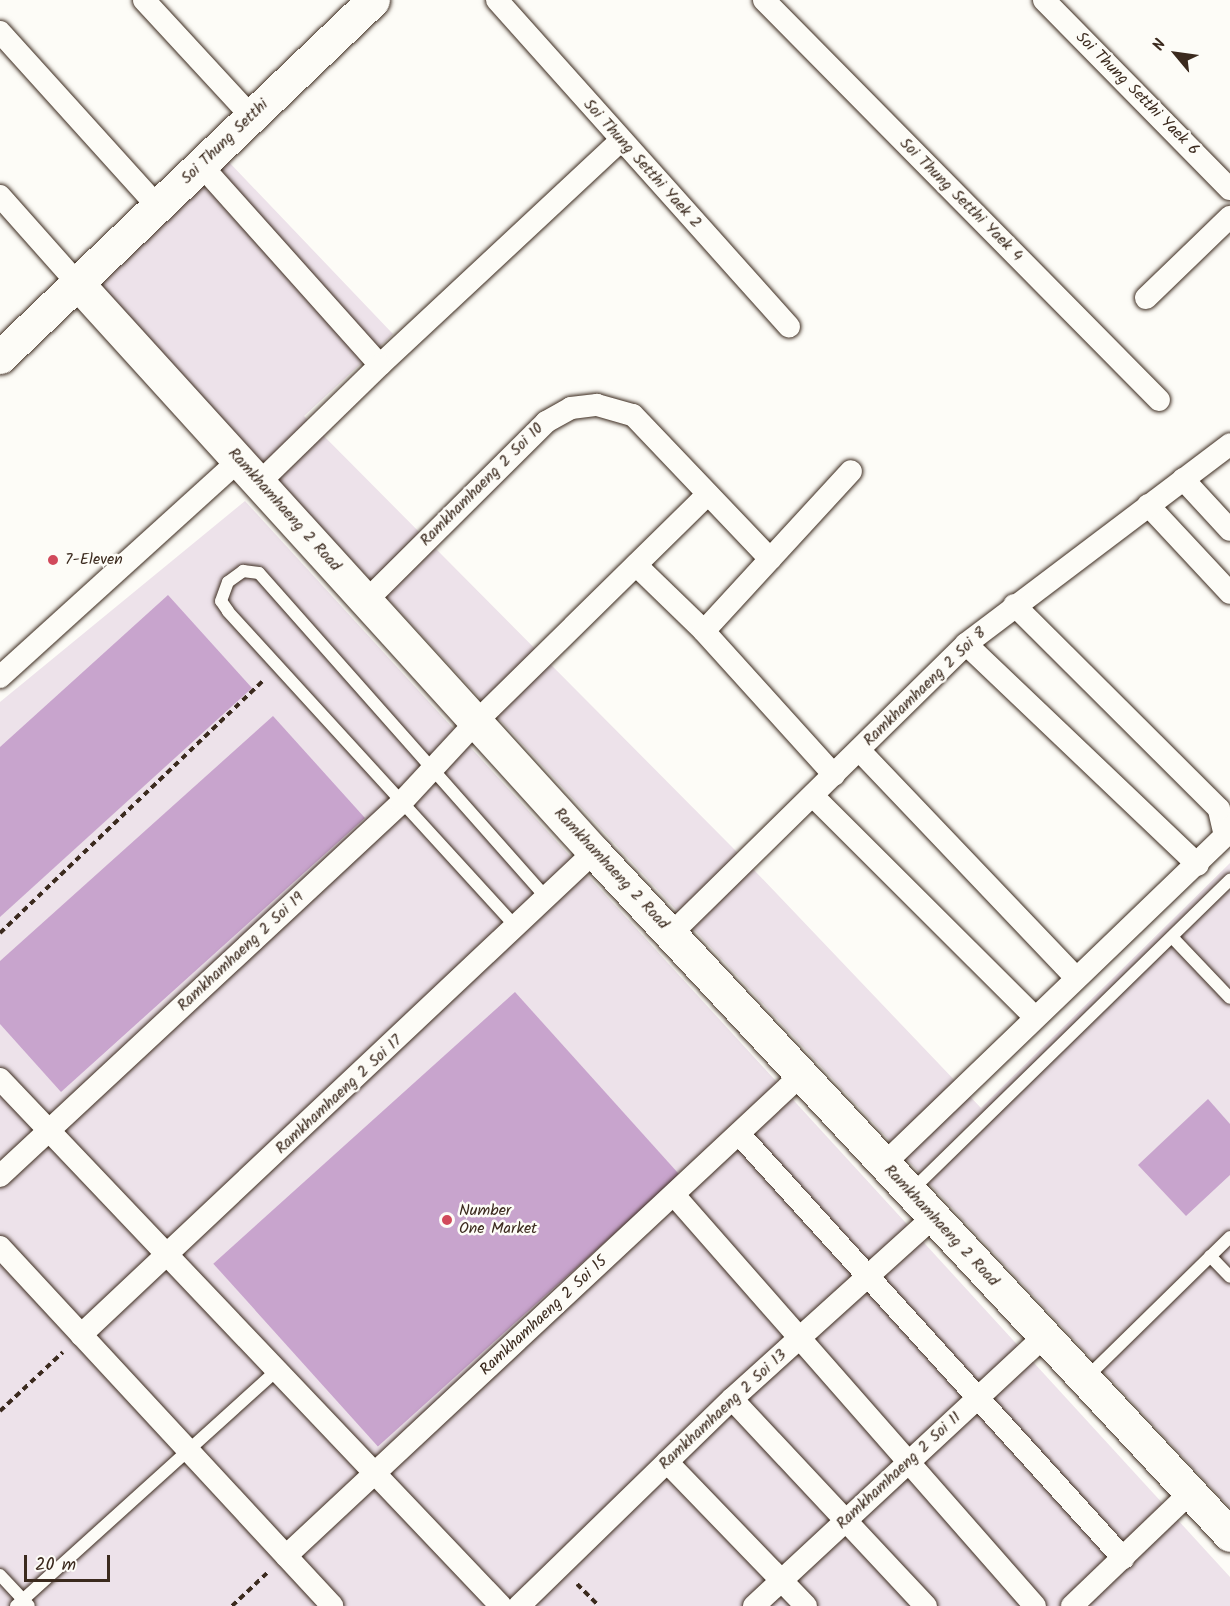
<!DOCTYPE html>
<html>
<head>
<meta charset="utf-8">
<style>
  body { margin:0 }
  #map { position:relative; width:1230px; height:1606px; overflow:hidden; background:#fdfcf7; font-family:Kalam,sans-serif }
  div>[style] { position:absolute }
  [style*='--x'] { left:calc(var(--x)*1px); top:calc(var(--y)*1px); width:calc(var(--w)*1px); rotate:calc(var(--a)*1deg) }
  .built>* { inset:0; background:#ede2ea }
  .building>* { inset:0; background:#c8a4cd; transform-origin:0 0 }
  .path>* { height:4px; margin-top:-2px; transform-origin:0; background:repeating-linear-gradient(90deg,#3b2a1e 0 6px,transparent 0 10.5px) }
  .roads { filter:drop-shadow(0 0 2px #3b2a1e) drop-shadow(0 0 2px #3b2a1e) }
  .service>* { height:12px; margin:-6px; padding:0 6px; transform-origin:6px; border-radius:6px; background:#fdfcf7 }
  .minor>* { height:22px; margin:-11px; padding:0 11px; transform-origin:11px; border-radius:11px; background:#fdfcf7 }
  .secondary>* { height:33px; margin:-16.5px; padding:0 16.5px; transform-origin:16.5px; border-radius:16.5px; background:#fdfcf7 }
  .dots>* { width:16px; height:16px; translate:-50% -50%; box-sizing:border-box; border:3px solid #fdfcf7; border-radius:50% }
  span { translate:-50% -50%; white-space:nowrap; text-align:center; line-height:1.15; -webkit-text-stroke:5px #fdfcf7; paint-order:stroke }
  .street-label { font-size:16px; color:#3b2a1e }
  .poi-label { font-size:16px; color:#3b2a1e }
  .left { translate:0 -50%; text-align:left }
  .north { position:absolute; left:1146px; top:24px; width:60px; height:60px; -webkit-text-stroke:4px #fdfcf7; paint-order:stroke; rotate:299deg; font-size:16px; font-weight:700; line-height:24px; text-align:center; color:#3b2a1e }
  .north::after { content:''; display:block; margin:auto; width:21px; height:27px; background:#3b2a1e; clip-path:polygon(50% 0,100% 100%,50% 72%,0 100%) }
  .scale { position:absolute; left:24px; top:1555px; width:86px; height:27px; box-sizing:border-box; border:3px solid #3b2a1e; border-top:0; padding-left:8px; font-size:18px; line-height:21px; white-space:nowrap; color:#3b2a1e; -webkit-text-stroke:4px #fdfcf7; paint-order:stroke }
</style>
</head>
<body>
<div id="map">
  <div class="built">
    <i style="clip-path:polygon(227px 160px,393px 334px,304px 416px,734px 849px,981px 1108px,1230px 863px,1230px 1508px,99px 287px)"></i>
    <i style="clip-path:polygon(245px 501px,1230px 1577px,1230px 1606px,0 1606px,0 702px)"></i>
  </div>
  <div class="building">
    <i style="clip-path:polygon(168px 595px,252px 688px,0 917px,0 747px)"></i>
    <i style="clip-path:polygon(273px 716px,365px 818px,61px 1092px,0 1024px,0 961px)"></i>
    <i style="left:515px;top:992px;width:246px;height:406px;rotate:48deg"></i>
    <i style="clip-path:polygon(1208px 1099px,1230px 1124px,1230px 1175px,1186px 1216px,1138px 1165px)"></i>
  </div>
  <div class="path">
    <i style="--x:0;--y:933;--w:366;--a:-43.8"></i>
    <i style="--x:0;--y:1411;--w:86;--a:-43.1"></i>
    <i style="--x:577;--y:1584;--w:31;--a:45"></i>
    <i style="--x:232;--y:1606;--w:48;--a:-43.3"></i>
  </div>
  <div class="roads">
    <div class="service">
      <i style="--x:517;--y:928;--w:429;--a:-132.4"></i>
      <i style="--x:228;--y:611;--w:12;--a:-125"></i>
      <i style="--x:221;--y:601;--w:20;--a:-70"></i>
      <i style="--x:228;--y:582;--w:19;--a:-36"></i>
      <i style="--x:243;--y:571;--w:16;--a:7"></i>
      <i style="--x:259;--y:573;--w:434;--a:48.5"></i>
      <i style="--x:1172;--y:937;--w:84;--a:46.4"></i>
      <i style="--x:911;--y:1191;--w:446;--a:-44.3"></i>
      <i style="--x:1210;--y:1256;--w:29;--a:46"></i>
      <i style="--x:1085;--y:1379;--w:203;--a:-44.4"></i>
      <i style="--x:0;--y:1575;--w:42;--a:46.9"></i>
      <i style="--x:16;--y:1606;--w:352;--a:-42.1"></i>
    </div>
    <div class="minor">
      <i style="--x:144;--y:0;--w:158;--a:47.3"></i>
      <i style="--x:497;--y:0;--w:438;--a:48.2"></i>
      <i style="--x:764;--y:0;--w:562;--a:45.36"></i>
      <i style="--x:1044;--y:0;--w:265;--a:45.5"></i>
      <i style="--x:0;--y:32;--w:236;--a:47.9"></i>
      <i style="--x:201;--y:165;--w:268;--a:48.2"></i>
      <i style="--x:380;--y:365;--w:328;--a:-43"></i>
      <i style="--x:0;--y:196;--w:119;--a:48.4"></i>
      <i style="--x:1146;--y:298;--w:117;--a:-44"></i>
      <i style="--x:1183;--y:479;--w:69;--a:47.3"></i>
      <i style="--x:259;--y:483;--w:169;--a:-44.3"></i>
      <i style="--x:1148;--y:505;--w:120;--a:47"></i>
      <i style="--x:636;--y:565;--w:95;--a:44.1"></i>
      <i style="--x:366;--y:601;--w:254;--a:-44.8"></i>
      <i style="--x:546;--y:422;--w:29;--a:-29"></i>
      <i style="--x:571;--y:408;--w:26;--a:-7"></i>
      <i style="--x:597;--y:405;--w:37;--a:16"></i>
      <i style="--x:633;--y:415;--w:199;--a:46.4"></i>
      <i style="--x:966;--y:644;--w:320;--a:43.6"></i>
      <i style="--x:0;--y:677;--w:323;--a:-42.2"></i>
      <i style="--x:860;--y:751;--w:312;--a:46.4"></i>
      <i style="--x:834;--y:775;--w:194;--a:-132.1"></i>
      <i style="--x:704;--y:631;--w:217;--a:-47.4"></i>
      <i style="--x:813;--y:796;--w:313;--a:44.9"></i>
      <i style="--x:671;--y:934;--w:414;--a:-44.5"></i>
      <i style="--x:966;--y:644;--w:331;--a:-37.1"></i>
      <i style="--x:0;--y:1079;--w:727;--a:46.45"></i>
      <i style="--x:740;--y:1135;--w:571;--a:47.84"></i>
      <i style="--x:884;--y:1164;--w:473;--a:-43.9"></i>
      <i style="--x:1225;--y:836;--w:28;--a:-103"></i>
      <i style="--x:1219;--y:809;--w:289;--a:-135.1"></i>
      <i style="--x:0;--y:1176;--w:548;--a:-42.93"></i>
      <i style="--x:401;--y:803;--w:110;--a:-47.2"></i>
      <i style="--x:476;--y:722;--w:325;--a:-44.5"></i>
      <i style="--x:674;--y:1195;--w:547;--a:48.71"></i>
      <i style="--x:0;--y:1247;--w:489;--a:47.2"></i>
      <i style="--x:81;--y:1335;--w:705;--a:-43.27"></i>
      <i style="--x:732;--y:1399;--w:284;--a:46.9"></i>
      <i style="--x:667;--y:1462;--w:200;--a:46"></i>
      <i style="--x:286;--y:1556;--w:705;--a:-43.04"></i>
      <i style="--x:519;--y:1606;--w:297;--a:-44.2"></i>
      <i style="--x:732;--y:1399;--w:270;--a:-42.1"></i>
      <i style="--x:754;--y:1606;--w:397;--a:-42.9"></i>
      <i style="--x:1072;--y:1606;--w:165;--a:-43.8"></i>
    </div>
    <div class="secondary">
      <i style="--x:79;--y:285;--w:766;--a:47.75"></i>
      <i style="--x:594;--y:852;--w:933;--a:47.04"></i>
      <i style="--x:0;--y:357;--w:516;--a:-43.74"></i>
    </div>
  </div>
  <div class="dots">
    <i style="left:53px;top:560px;background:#d1495b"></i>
    <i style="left:447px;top:1220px;background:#d1495b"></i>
  </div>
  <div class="street-label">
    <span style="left:1137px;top:94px;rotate:45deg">Soi Thung Setthi Yaek 6</span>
    <span style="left:225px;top:142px;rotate:-44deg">Soi Thung Setthi</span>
    <span style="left:642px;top:164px;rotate:48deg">Soi Thung Setthi Yaek 2</span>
    <span style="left:961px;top:200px;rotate:45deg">Soi Thung Setthi Yaek 4</span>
    <span style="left:482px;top:485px;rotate:-45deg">Ramkhamhaeng 2 Soi 10</span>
    <span style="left:284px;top:510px;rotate:48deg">Ramkhamhaeng 2 Road</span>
    <span style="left:925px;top:687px;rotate:-44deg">Ramkhamhaeng 2 Soi 8</span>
    <span style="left:611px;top:869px;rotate:47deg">Ramkhamhaeng 2 Road</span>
    <span style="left:241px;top:952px;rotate:-43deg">Ramkhamhaeng 2 Soi 19</span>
    <span style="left:339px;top:1095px;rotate:-43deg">Ramkhamhaeng 2 Soi 17</span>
    <span style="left:941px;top:1226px;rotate:47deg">Ramkhamhaeng 2 Road</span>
    <span style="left:544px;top:1316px;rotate:-43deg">Ramkhamhaeng 2 Soi 15</span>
    <span style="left:723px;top:1410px;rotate:-43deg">Ramkhamhaeng 2 Soi 13</span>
    <span style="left:899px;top:1471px;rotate:-43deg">Ramkhamhaeng 2 Soi 11</span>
  </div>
  <div class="poi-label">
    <span class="left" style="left:65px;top:560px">7-Eleven</span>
    <span class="left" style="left:459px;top:1220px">Number<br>One Market</span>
  </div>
  <div class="north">N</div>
  <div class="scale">20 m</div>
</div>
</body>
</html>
